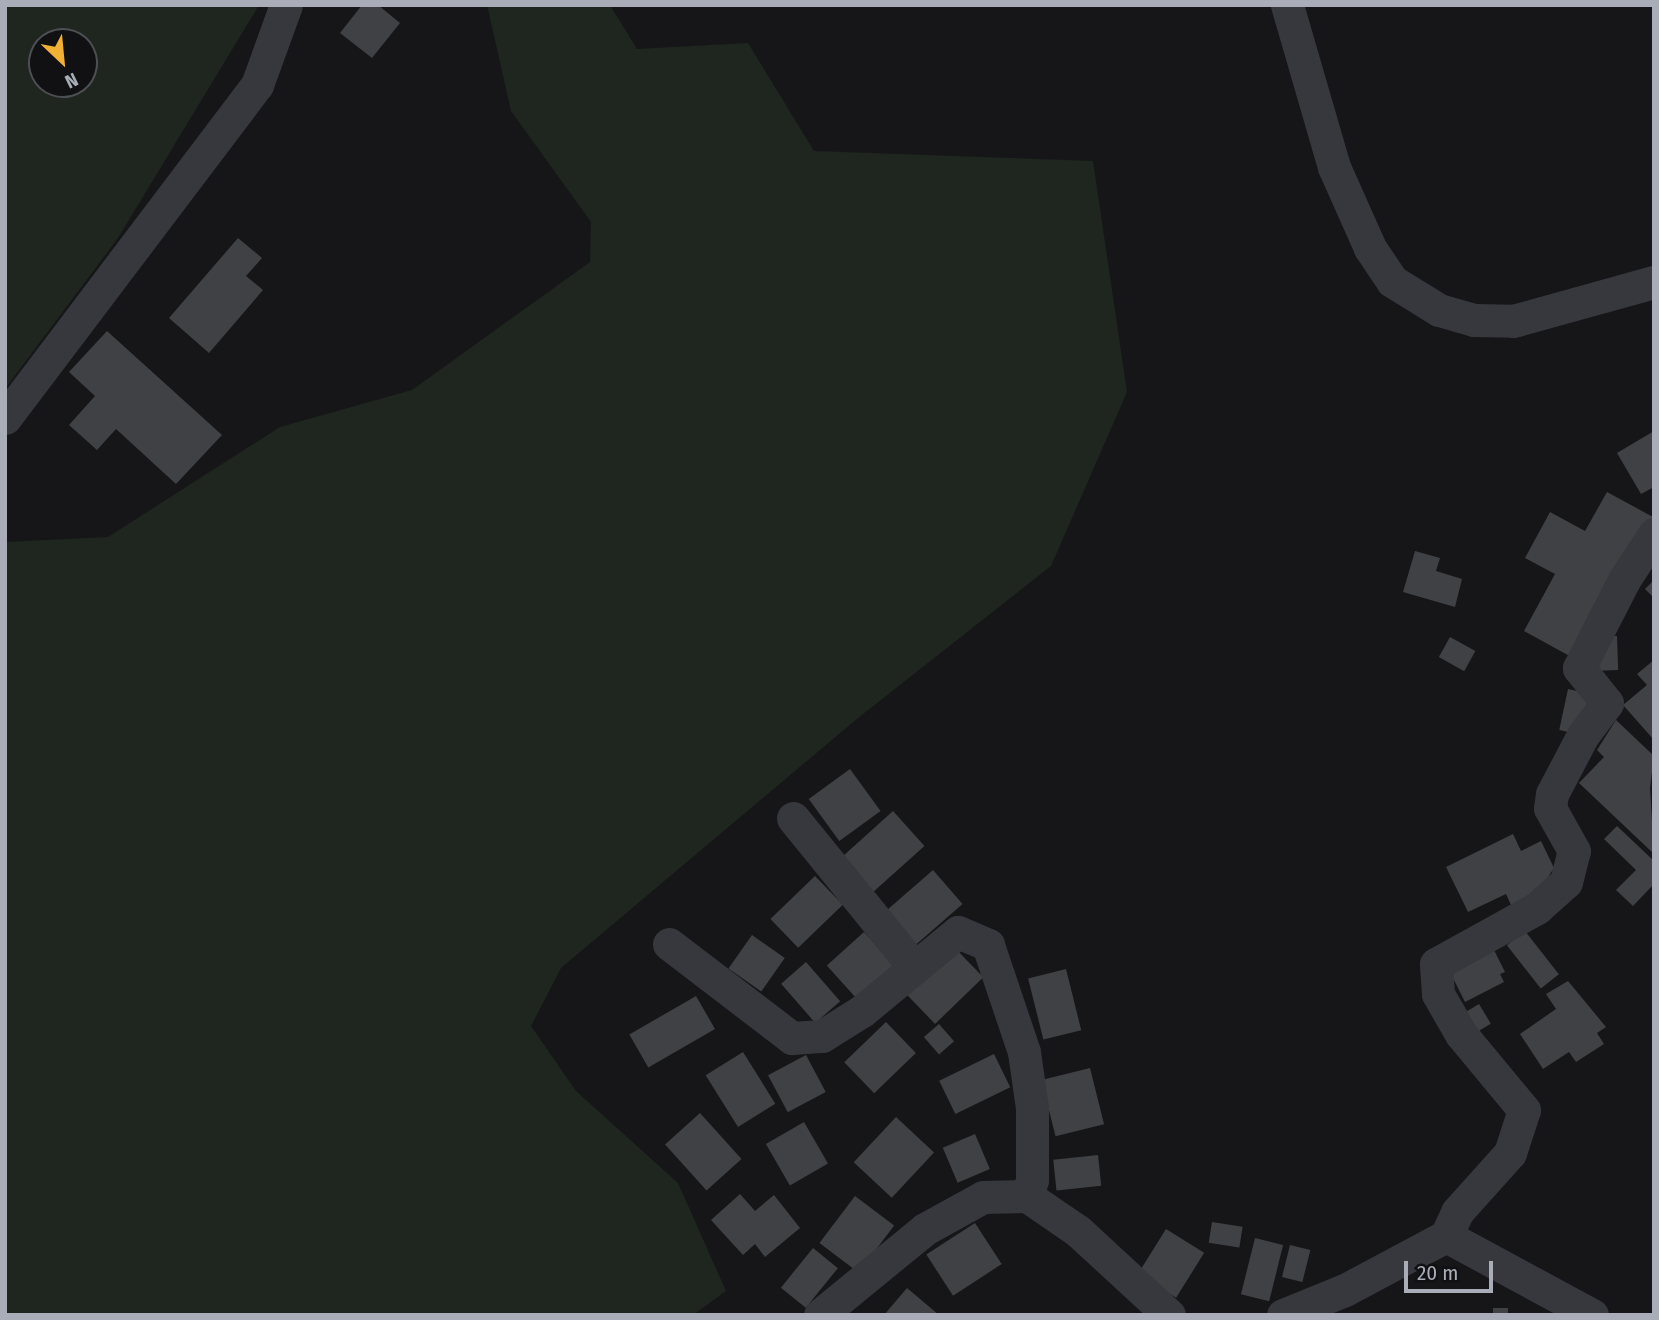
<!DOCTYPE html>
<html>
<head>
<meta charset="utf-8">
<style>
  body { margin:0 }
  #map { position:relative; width:1659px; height:1320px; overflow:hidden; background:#161618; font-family:"Fira Sans Condensed",sans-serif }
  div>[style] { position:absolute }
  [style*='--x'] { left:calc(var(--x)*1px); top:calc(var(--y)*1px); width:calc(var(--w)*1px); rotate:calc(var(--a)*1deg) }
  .green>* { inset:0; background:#1e261f }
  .building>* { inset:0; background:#404145; transform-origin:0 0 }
  .minor>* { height:33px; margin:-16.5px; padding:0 16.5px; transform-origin:16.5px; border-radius:16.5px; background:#37383d }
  span { translate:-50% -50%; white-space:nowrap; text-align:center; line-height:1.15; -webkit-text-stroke:5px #111113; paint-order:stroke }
  .frame { position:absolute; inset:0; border:7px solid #a8adb8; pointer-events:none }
  .north { position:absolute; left:28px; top:28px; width:70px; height:70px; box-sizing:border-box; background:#111113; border:2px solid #4d4f55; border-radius:50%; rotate:154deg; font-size:19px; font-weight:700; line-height:28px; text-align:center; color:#a8adb8 }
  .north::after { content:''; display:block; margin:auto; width:24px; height:32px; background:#f2b134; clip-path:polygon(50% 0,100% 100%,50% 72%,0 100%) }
  .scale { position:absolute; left:1404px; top:1261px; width:89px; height:32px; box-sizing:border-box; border:4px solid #a8adb8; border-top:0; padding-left:9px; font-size:21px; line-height:24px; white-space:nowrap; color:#a8adb8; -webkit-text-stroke:5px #111113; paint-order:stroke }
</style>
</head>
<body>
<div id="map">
  <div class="green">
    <i style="clip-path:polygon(evenodd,5px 5px,259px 5px,118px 238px,5px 389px,5px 5px,42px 42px,84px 42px,84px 84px,42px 84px,42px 42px)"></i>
    <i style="clip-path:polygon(487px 5px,610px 5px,637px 49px,748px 43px,814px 151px,1093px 161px,1127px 392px,1051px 566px,858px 718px,561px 968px,531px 1026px,576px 1091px,678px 1183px,726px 1291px,693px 1315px,5px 1315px,5px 542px,108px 537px,280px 427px,412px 390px,590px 262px,591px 222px,511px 111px)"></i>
  </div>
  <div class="building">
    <i style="clip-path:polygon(362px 5px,378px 5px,400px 23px,372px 58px,340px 33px)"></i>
    <i style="clip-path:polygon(238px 238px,262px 258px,246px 276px,263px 290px,209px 353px,169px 318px)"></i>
    <i style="clip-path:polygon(107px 331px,222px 435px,176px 484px,116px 429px,97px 450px,69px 425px,95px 396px,69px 372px)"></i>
    <i style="clip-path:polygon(1654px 431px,1654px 487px,1641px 494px,1617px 453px)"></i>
    <i style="clip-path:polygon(1607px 492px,1653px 517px,1575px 659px,1524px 631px,1555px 574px,1525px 558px,1550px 512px,1585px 531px)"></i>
    <i style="clip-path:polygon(1415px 551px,1440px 558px,1436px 571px,1462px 579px,1455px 607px,1403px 592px)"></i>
    <i style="clip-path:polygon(1654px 580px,1654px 598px,1645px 589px)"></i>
    <i style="left:1617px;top:636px;width:34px;height:20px;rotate:88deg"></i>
    <i style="left:1450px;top:637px;width:29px;height:23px;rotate:29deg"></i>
    <i style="clip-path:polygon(1654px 660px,1654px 740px,1623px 705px,1647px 685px,1637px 674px)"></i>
    <i style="left:1568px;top:689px;width:25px;height:42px;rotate:12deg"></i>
    <i style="clip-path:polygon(1616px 720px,1654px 756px,1650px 788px,1654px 854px,1579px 783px,1604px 757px,1597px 750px)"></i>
    <i style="left:850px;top:769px;width:52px;height:51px;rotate:54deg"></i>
    <i style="left:893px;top:811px;width:47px;height:72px;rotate:48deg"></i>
    <i style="clip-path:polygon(1617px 826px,1654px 861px,1654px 884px,1633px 906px,1616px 890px,1636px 870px,1604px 839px)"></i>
    <i style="clip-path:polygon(1513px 834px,1521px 851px,1541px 841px,1554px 868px,1539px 891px,1511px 905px,1506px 894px,1468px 912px,1446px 867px)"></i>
    <i style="left:933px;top:870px;width:45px;height:62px;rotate:49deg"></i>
    <i style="left:815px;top:876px;width:40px;height:62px;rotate:46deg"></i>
    <i style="left:1525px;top:931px;width:55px;height:23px;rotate:52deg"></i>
    <i style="left:864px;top:932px;width:45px;height:50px;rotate:48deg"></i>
    <i style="left:752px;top:935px;width:40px;height:41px;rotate:35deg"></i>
    <i style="clip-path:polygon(1491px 944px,1505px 972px,1500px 974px,1504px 982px,1465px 1002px,1447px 966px)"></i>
    <i style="left:952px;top:945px;width:45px;height:67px;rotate:46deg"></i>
    <i style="left:806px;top:962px;width:52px;height:33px;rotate:49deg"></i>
    <i style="left:1066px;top:969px;width:63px;height:39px;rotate:76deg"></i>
    <i style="clip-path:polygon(1568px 981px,1606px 1027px,1597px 1033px,1604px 1044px,1576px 1062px,1569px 1052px,1543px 1069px,1520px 1034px,1556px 1009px,1546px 994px)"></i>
    <i style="left:696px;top:996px;width:38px;height:77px;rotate:60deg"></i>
    <i style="left:1479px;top:1004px;width:23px;height:20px;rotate:59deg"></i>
    <i style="left:886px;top:1022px;width:43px;height:58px;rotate:46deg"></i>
    <i style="left:939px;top:1024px;width:23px;height:20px;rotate:49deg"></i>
    <i style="left:743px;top:1052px;width:61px;height:44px;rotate:58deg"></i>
    <i style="left:994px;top:1054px;width:37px;height:61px;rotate:64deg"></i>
    <i style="left:806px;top:1055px;width:42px;height:43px;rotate:62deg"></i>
    <i style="left:1090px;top:1068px;width:58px;height:50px;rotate:76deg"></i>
    <i style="left:700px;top:1113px;width:62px;height:47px;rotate:48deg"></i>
    <i style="left:896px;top:1117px;width:52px;height:62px;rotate:43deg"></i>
    <i style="left:804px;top:1122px;width:48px;height:44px;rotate:60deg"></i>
    <i style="left:975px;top:1134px;width:38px;height:35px;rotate:67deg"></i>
    <i style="left:1098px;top:1155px;width:31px;height:45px;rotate:84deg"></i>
    <i style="clip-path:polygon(740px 1194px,755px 1211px,774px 1195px,800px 1228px,765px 1257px,755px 1244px,743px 1255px,711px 1220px)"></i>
    <i style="left:855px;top:1196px;width:49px;height:59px;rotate:37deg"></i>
    <i style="left:1212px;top:1222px;width:31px;height:21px;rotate:9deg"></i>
    <i style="left:975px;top:1223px;width:49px;height:58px;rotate:57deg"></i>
    <i style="left:1166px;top:1229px;width:45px;height:53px;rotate:32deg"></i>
    <i style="left:1255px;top:1238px;width:29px;height:58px;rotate:14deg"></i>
    <i style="left:1290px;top:1245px;width:21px;height:33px;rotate:14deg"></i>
    <i style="left:813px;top:1248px;width:32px;height:51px;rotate:39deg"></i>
    <i style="clip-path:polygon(907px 1288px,939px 1315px,884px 1315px)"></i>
    <i style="left:1493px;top:1308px;width:15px;height:7px"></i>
  </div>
  <div class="minor">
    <i style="--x:1287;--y:5;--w:169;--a:73.8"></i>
    <i style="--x:1334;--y:167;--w:89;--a:66"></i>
    <i style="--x:1370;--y:248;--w:40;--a:56"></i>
    <i style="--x:1392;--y:281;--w:55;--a:31.7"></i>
    <i style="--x:1439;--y:310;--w:36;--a:16"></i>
    <i style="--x:1474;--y:320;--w:39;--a:1"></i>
    <i style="--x:1513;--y:321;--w:146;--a:-15.5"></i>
    <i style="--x:5;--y:418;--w:418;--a:-52.9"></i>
    <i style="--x:257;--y:85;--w:85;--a:-70.1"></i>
    <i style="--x:793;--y:818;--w:192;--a:50.9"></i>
    <i style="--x:669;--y:944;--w:155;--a:37.4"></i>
    <i style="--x:792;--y:1038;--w:30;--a:-4"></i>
    <i style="--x:822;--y:1036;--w:47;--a:-32"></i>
    <i style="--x:862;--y:1011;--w:124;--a:-39.5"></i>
    <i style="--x:958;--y:932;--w:33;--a:23"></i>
    <i style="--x:988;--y:945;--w:113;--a:71.4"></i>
    <i style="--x:1024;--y:1052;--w:57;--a:81.9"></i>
    <i style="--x:1032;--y:1108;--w:72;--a:90"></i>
    <i style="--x:1032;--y:1180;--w:17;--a:107"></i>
    <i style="--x:1446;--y:1236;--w:166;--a:28.4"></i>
    <i style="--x:820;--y:1315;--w:136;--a:-39.3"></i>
    <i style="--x:925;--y:1229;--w:66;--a:-28.9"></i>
    <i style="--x:983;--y:1197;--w:44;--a:-1.3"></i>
    <i style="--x:1027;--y:1196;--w:62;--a:34.5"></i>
    <i style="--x:1078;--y:1231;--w:124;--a:42.7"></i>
    <i style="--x:1283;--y:1315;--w:67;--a:-22"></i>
    <i style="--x:1345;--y:1290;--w:115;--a:-28.1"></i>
    <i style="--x:1446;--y:1236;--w:26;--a:-65"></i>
    <i style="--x:1457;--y:1212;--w:79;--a:-48.1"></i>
    <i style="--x:1510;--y:1153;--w:45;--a:-72"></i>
    <i style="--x:1524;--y:1110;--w:99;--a:-129.7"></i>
    <i style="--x:1461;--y:1034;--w:46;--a:-119.9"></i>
    <i style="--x:1438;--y:994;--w:30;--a:-94"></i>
    <i style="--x:1436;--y:964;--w:115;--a:-29"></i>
    <i style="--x:1537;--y:908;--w:39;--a:-42"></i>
    <i style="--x:1566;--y:882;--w:32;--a:-76"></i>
    <i style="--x:1574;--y:851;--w:49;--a:-119.2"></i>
    <i style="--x:1550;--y:808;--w:14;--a:-82"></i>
    <i style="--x:1552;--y:794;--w:67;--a:-62.3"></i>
    <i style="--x:1583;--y:735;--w:40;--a:-53"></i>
    <i style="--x:1607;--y:703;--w:45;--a:-128.7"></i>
    <i style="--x:1579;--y:668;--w:99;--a:-62.9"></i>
    <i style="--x:1624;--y:580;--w:55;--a:-56.9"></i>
  </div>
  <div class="frame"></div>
  <div class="north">N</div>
  <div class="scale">20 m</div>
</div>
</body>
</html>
